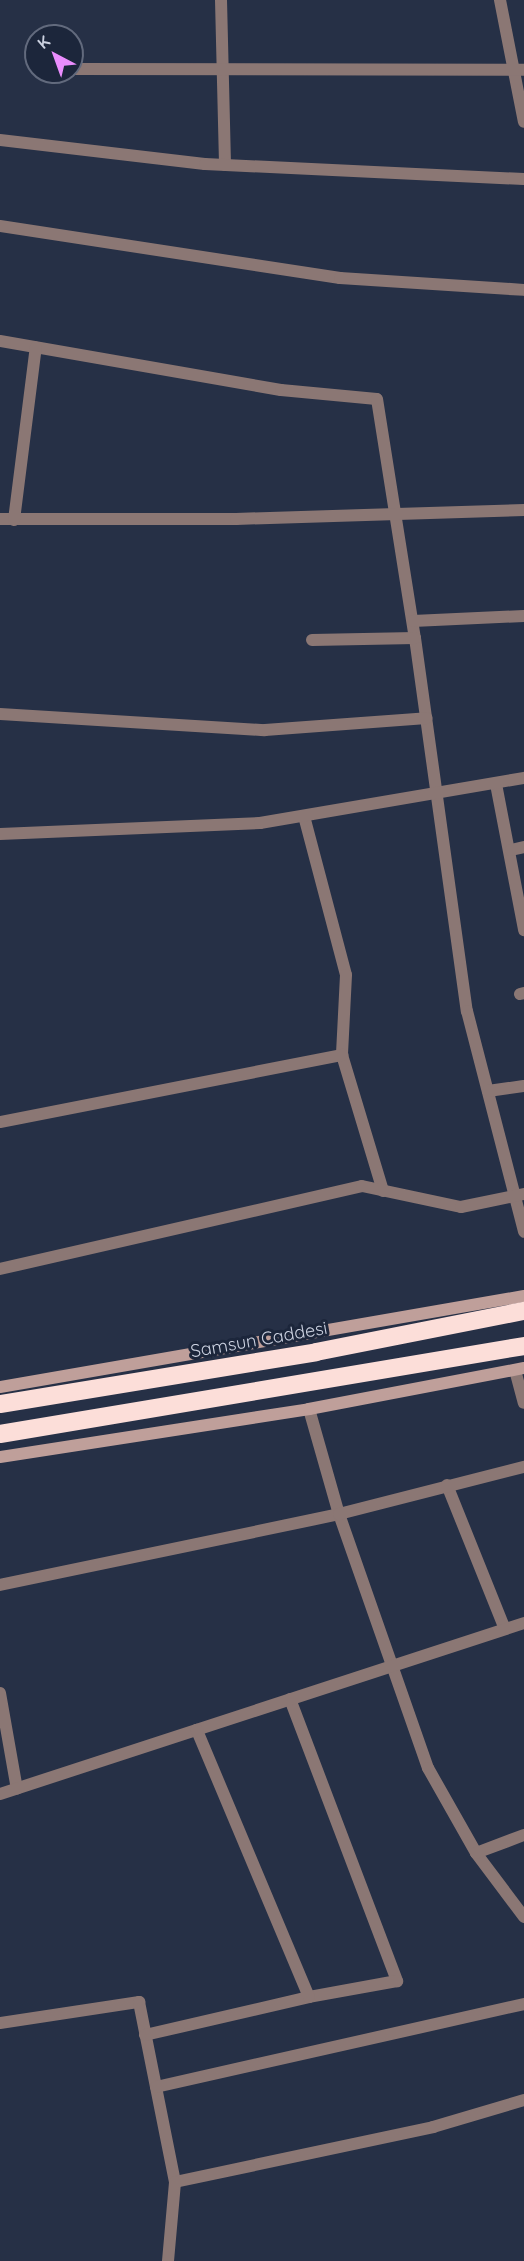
<!DOCTYPE html>
<html>
<head>
<meta charset="utf-8">
<style>
  body { margin:0 }
  #map { position:relative; width:524px; height:2261px; overflow:hidden; background:#263046; font-family:Quicksand,sans-serif }
  div>[style] { position:absolute }
  [style*='--x'] { left:calc(var(--x)*1px); top:calc(var(--y)*1px); width:calc(var(--w)*1px); rotate:calc(var(--a)*1deg) }
  .street>* { height:12px; margin:-6px; padding:0 6px; transform-origin:6px; border-radius:6px; background:#8b7774 }
  .secondary>* { height:12px; margin:-6px; padding:0 6px; transform-origin:6px; border-radius:6px; background:#bf9f9a }
  .highway>* { height:18px; margin:-9px; padding:0 9px; transform-origin:9px; border-radius:9px; background:#fcded9 }
  span { translate:-50% -50%; white-space:nowrap; text-align:center; line-height:1.15; -webkit-text-stroke:6px #1c263b; paint-order:stroke }
  .street-label { font-size:18px; color:#cbd1e0 }
  .north { position:absolute; left:24px; top:24px; width:60px; height:60px; box-sizing:border-box; background:#1c263b; border:2px solid #626a7d; border-radius:50%; rotate:319deg; font-size:16px; font-weight:700; line-height:24px; text-align:center; color:#cbd1e0 }
  .north::after { content:''; display:block; margin:auto; width:21px; height:27px; background:#ea8dfd; clip-path:polygon(50% 0,100% 100%,50% 72%,0 100%) }
</style>
</head>
<body>
<div id="map">
  <div class="street">
    <i style="--x:221;--y:0;--w:165;--a:88.6"></i>
    <i style="--x:500;--y:0;--w:124;--a:78.9"></i>
    <i style="--x:74;--y:69;--w:450;--a:0.1"></i>
    <i style="--x:0;--y:140;--w:206;--a:6.7"></i>
    <i style="--x:205;--y:164;--w:319;--a:2.7"></i>
    <i style="--x:0;--y:226;--w:344;--a:8.7"></i>
    <i style="--x:340;--y:278;--w:184;--a:3.7"></i>
    <i style="--x:0;--y:341;--w:285;--a:9.9"></i>
    <i style="--x:281;--y:390;--w:96;--a:5.4"></i>
    <i style="--x:377;--y:399;--w:242;--a:81"></i>
    <i style="--x:415;--y:638;--w:377;--a:82.1"></i>
    <i style="--x:467;--y:1011;--w:228;--a:75.5"></i>
    <i style="--x:0;--y:519;--w:236;--a:0"></i>
    <i style="--x:236;--y:519;--w:288;--a:-1.8"></i>
    <i style="--x:14;--y:520;--w:174;--a:-82.8"></i>
    <i style="--x:413;--y:621;--w:111;--a:-2.6"></i>
    <i style="--x:312;--y:640;--w:103;--a:-1.1"></i>
    <i style="--x:0;--y:714;--w:265;--a:3.5"></i>
    <i style="--x:265;--y:730;--w:162;--a:-4.2"></i>
    <i style="--x:496;--y:784;--w:149;--a:79.1"></i>
    <i style="--x:304;--y:816;--w:164;--a:75.2"></i>
    <i style="--x:346;--y:975;--w:80;--a:92.9"></i>
    <i style="--x:342;--y:1055;--w:142;--a:73.2"></i>
    <i style="--x:0;--y:834;--w:260;--a:-2.4"></i>
    <i style="--x:260;--y:823;--w:268;--a:-9.7"></i>
    <i style="--x:511;--y:850;--w:13;--a:-13"></i>
    <i style="--x:520;--y:994;--w:4;--a:-14"></i>
    <i style="--x:488;--y:1091;--w:36;--a:-8"></i>
    <i style="--x:0;--y:1122;--w:349;--a:-11.1"></i>
    <i style="--x:0;--y:1269;--w:371;--a:-12.9"></i>
    <i style="--x:362;--y:1186;--w:101;--a:12"></i>
    <i style="--x:461;--y:1207;--w:64;--a:-11.7"></i>
    <i style="--x:515;--y:1370;--w:34;--a:75"></i>
    <i style="--x:309;--y:1409;--w:109;--a:74.1"></i>
    <i style="--x:339;--y:1514;--w:269;--a:70.7"></i>
    <i style="--x:428;--y:1768;--w:98;--a:60.5"></i>
    <i style="--x:476;--y:1853;--w:80;--a:53.1"></i>
    <i style="--x:447;--y:1485;--w:155;--a:68.1"></i>
    <i style="--x:0;--y:1585;--w:346;--a:-11.8"></i>
    <i style="--x:339;--y:1514;--w:191;--a:-14.3"></i>
    <i style="--x:0;--y:1693;--w:97;--a:80"></i>
    <i style="--x:290;--y:1699;--w:302;--a:69.2"></i>
    <i style="--x:397;--y:1981;--w:89;--a:169.7"></i>
    <i style="--x:0;--y:1794;--w:551;--a:-18.07"></i>
    <i style="--x:476;--y:1853;--w:51;--a:-20.6"></i>
    <i style="--x:0;--y:2023;--w:141;--a:-8.6"></i>
    <i style="--x:139;--y:2002;--w:184;--a:78.7"></i>
    <i style="--x:175;--y:2182;--w:264;--a:-12"></i>
    <i style="--x:433;--y:2127;--w:95;--a:-16.5"></i>
    <i style="--x:145;--y:2035;--w:168;--a:-13"></i>
    <i style="--x:309;--y:1997;--w:290;--a:-112.8"></i>
    <i style="--x:156;--y:2087;--w:377;--a:-12.7"></i>
    <i style="--x:168;--y:2261;--w:79;--a:-84.9"></i>
  </div>
  <div class="secondary">
    <i style="--x:0;--y:1387;--w:532;--a:-9.85"></i>
    <i style="--x:0;--y:1457;--w:313;--a:-8.8"></i>
    <i style="--x:309;--y:1409;--w:219;--a:-10.8"></i>
  </div>
  <div class="highway">
    <i style="--x:0;--y:1404;--w:320;--a:-9.3"></i>
    <i style="--x:316;--y:1352;--w:212;--a:-11.2"></i>
    <i style="--x:0;--y:1434;--w:531;--a:-9.53"></i>
  </div>
  <div class="street-label">
    <span style="left:259px;top:1340px;rotate:-10deg">Samsun Caddesi</span>
  </div>
  <div class="north">K</div>
</div>
</body>
</html>
